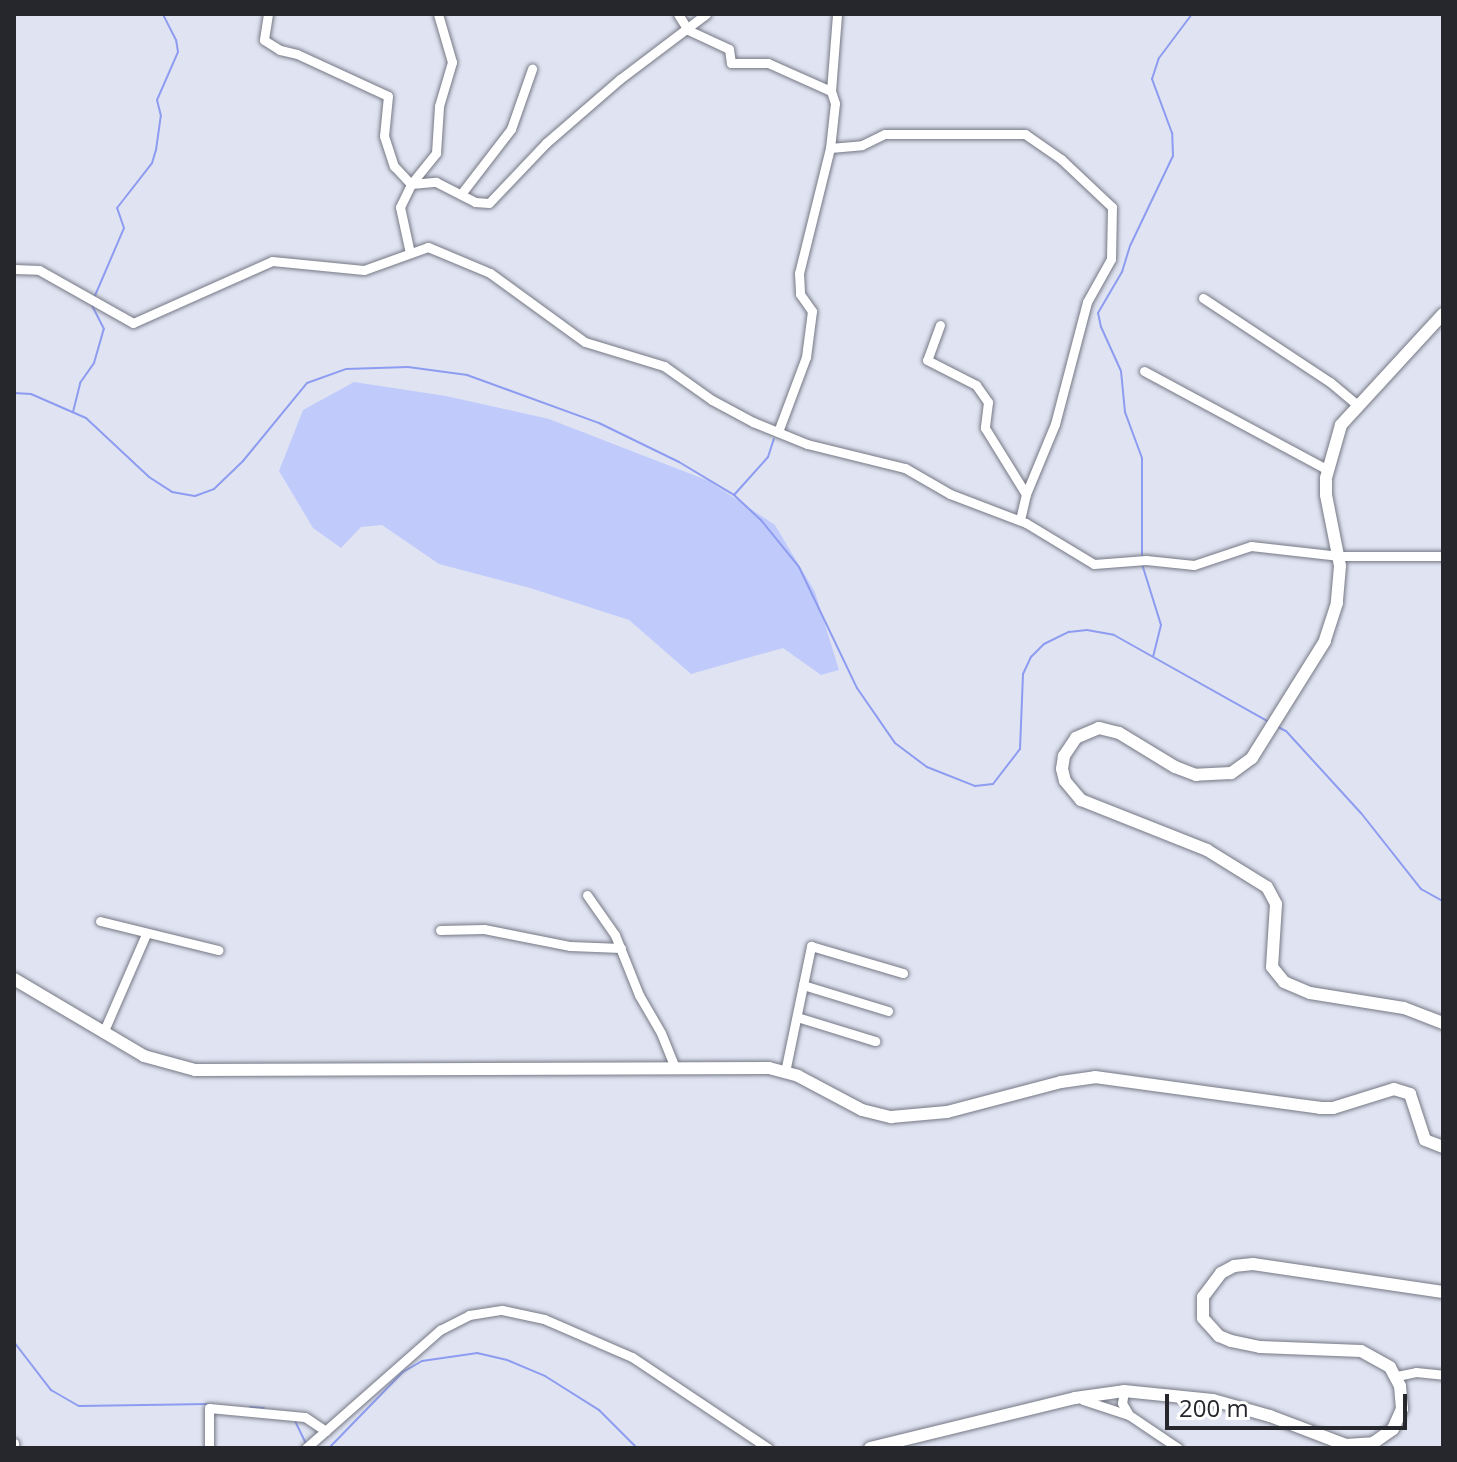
<!DOCTYPE html>
<html>
<head>
<meta charset="utf-8">
<style>
  body { margin:0 }
  #map { position:relative; width:1457px; height:1462px; overflow:hidden; background:#e0e4f2; font-family:"Open Sans",sans-serif }
  div>[style] { position:absolute }
  [style*='--x'] { left:calc(var(--x)*1px); top:calc(var(--y)*1px); width:calc(var(--w)*1px); rotate:calc(var(--a)*1deg) }
  .green>* { inset:0; background:#c0cbfc }
  .stream>* { height:2px; margin:-1px; padding:0 1px; transform-origin:1px; border-radius:1px; background:#8d9cf0 }
  .roads { filter:drop-shadow(0 0 2px #757884) drop-shadow(0 0 2px #757884) }
  .street>* { height:9px; margin:-4.5px; padding:0 4.5px; transform-origin:4.5px; border-radius:4.5px; background:#fff }
  .secondary>* { height:12px; margin:-6px; padding:0 6px; transform-origin:6px; border-radius:6px; background:#fff }
  span { translate:-50% -50%; white-space:nowrap; text-align:center; line-height:1.15; -webkit-text-stroke:7px #fff; paint-order:stroke }
  .frame { position:absolute; inset:0; border:16px solid #26272d; pointer-events:none }
  .scale { position:absolute; left:1165px; top:1394px; width:242px; height:36px; box-sizing:border-box; border:4px solid #26272d; border-top:0; padding-left:10px; font-size:24px; line-height:28px; white-space:nowrap; color:#26272d; -webkit-text-stroke:6px #fff; paint-order:stroke }
</style>
</head>
<body>
<div id="map">
  <div class="green">
    <i style="clip-path:polygon(354px 382px,446px 396px,549px 419px,709px 481px,775px 525px,815px 592px,839px 670px,821px 675px,783px 648px,691px 674px,629px 620px,530px 588px,439px 564px,382px 525px,361px 527px,341px 548px,313px 528px,279px 471px,303px 410px)"></i>
  </div>
  <div class="stream">
    <i style="--x:94;--y:298;--w:76;--a:-66.8"></i>
    <i style="--x:124;--y:228;--w:21;--a:-109"></i>
    <i style="--x:117;--y:208;--w:57;--a:-52.1"></i>
    <i style="--x:152;--y:163;--w:14;--a:-73"></i>
    <i style="--x:156;--y:150;--w:34;--a:-82"></i>
    <i style="--x:161;--y:116;--w:16;--a:-104"></i>
    <i style="--x:157;--y:100;--w:52;--a:-66.4"></i>
    <i style="--x:178;--y:52;--w:12;--a:-99"></i>
    <i style="--x:176;--y:40;--w:29;--a:-117"></i>
    <i style="--x:14;--y:393;--w:17;--a:3"></i>
    <i style="--x:31;--y:394;--w:60;--a:23.6"></i>
    <i style="--x:86;--y:418;--w:86;--a:43.1"></i>
    <i style="--x:149;--y:477;--w:27;--a:33"></i>
    <i style="--x:172;--y:492;--w:23;--a:10"></i>
    <i style="--x:195;--y:496;--w:20;--a:-20"></i>
    <i style="--x:214;--y:489;--w:40;--a:-44"></i>
    <i style="--x:243;--y:461;--w:101;--a:-50.6"></i>
    <i style="--x:307;--y:383;--w:41;--a:-19.7"></i>
    <i style="--x:346;--y:369;--w:62;--a:-1.8"></i>
    <i style="--x:408;--y:367;--w:60;--a:7.7"></i>
    <i style="--x:467;--y:375;--w:140;--a:20"></i>
    <i style="--x:599;--y:423;--w:89;--a:26"></i>
    <i style="--x:679;--y:462;--w:64;--a:31"></i>
    <i style="--x:734;--y:495;--w:37;--a:43"></i>
    <i style="--x:761;--y:520;--w:60;--a:51"></i>
    <i style="--x:799;--y:567;--w:134;--a:64.4"></i>
    <i style="--x:857;--y:688;--w:67;--a:55.4"></i>
    <i style="--x:895;--y:743;--w:40;--a:37"></i>
    <i style="--x:927;--y:767;--w:52;--a:21.6"></i>
    <i style="--x:975;--y:786;--w:18;--a:-6"></i>
    <i style="--x:993;--y:784;--w:44;--a:-52.4"></i>
    <i style="--x:1020;--y:749;--w:75;--a:-87.7"></i>
    <i style="--x:1023;--y:674;--w:19;--a:-65"></i>
    <i style="--x:1031;--y:657;--w:18;--a:-45"></i>
    <i style="--x:1044;--y:644;--w:28;--a:-26"></i>
    <i style="--x:1069;--y:632;--w:18;--a:-6"></i>
    <i style="--x:1087;--y:630;--w:27;--a:10"></i>
    <i style="--x:1114;--y:635;--w:176;--a:29.3"></i>
    <i style="--x:73;--y:412;--w:30;--a:-76"></i>
    <i style="--x:80;--y:383;--w:24;--a:-55"></i>
    <i style="--x:94;--y:363;--w:35;--a:-74"></i>
    <i style="--x:104;--y:329;--w:27;--a:-117"></i>
    <i style="--x:734;--y:495;--w:51;--a:-48.2"></i>
    <i style="--x:768;--y:457;--w:19;--a:-72"></i>
    <i style="--x:1142;--y:558;--w:100;--a:-90"></i>
    <i style="--x:1142;--y:458;--w:49;--a:-110.3"></i>
    <i style="--x:1125;--y:412;--w:41;--a:-95.6"></i>
    <i style="--x:1121;--y:371;--w:48;--a:-114.4"></i>
    <i style="--x:1101;--y:327;--w:14;--a:-102"></i>
    <i style="--x:1098;--y:313;--w:48;--a:-59.7"></i>
    <i style="--x:1122;--y:272;--w:27;--a:-73"></i>
    <i style="--x:1130;--y:246;--w:100;--a:-64.5"></i>
    <i style="--x:1173;--y:156;--w:23;--a:-92"></i>
    <i style="--x:1172;--y:133;--w:58;--a:-110.3"></i>
    <i style="--x:1152;--y:79;--w:22;--a:-72"></i>
    <i style="--x:1159;--y:58;--w:55;--a:-53.1"></i>
    <i style="--x:1142;--y:564;--w:64;--a:72.7"></i>
    <i style="--x:1161;--y:625;--w:32;--a:104"></i>
    <i style="--x:1276;--y:726;--w:11;--a:27"></i>
    <i style="--x:1286;--y:731;--w:111;--a:47.6"></i>
    <i style="--x:1361;--y:813;--w:97;--a:51.7"></i>
    <i style="--x:1421;--y:889;--w:25;--a:29"></i>
    <i style="--x:14;--y:1342;--w:61;--a:52.4"></i>
    <i style="--x:51;--y:1390;--w:32;--a:30"></i>
    <i style="--x:79;--y:1406;--w:129;--a:-0.9"></i>
    <i style="--x:250;--y:1407;--w:14;--a:4"></i>
    <i style="--x:295;--y:1421;--w:25;--a:64"></i>
    <i style="--x:329;--y:1448;--w:106;--a:-45.8"></i>
    <i style="--x:403;--y:1372;--w:22;--a:-30"></i>
    <i style="--x:422;--y:1361;--w:56;--a:-8.3"></i>
    <i style="--x:477;--y:1353;--w:31;--a:13"></i>
    <i style="--x:507;--y:1360;--w:41;--a:22.8"></i>
    <i style="--x:545;--y:1376;--w:64;--a:32.2"></i>
    <i style="--x:599;--y:1410;--w:54;--a:45"></i>
  </div>
  <div class="roads">
    <div class="street">
      <i style="--x:268;--y:14;--w:26;--a:99"></i>
      <i style="--x:264;--y:40;--w:19;--a:32"></i>
      <i style="--x:280;--y:50;--w:17;--a:13"></i>
      <i style="--x:297;--y:54;--w:100;--a:24.8"></i>
      <i style="--x:388;--y:96;--w:40;--a:95.7"></i>
      <i style="--x:384;--y:136;--w:32;--a:72"></i>
      <i style="--x:394;--y:166;--w:25;--a:47"></i>
      <i style="--x:411;--y:184;--w:25;--a:-5"></i>
      <i style="--x:436;--y:182;--w:44;--a:27.1"></i>
      <i style="--x:475;--y:202;--w:14;--a:4"></i>
      <i style="--x:489;--y:203;--w:83;--a:-46.5"></i>
      <i style="--x:546;--y:143;--w:98;--a:-40.9"></i>
      <i style="--x:620;--y:79;--w:108;--a:-37.1"></i>
      <i style="--x:678;--y:14;--w:19;--a:58"></i>
      <i style="--x:688;--y:30;--w:45;--a:24.9"></i>
      <i style="--x:729;--y:49;--w:14;--a:82"></i>
      <i style="--x:731;--y:63;--w:37;--a:0"></i>
      <i style="--x:768;--y:63;--w:69;--a:24"></i>
      <i style="--x:831;--y:91;--w:13;--a:72"></i>
      <i style="--x:835;--y:103;--w:45;--a:96.3"></i>
      <i style="--x:830;--y:148;--w:129;--a:103.9"></i>
      <i style="--x:799;--y:273;--w:21;--a:87"></i>
      <i style="--x:800;--y:294;--w:21;--a:55"></i>
      <i style="--x:812;--y:311;--w:46;--a:97.4"></i>
      <i style="--x:806;--y:357;--w:80;--a:110.5"></i>
      <i style="--x:831;--y:91;--w:77;--a:-85.5"></i>
      <i style="--x:830;--y:148;--w:32;--a:-5"></i>
      <i style="--x:862;--y:145;--w:25;--a:-26"></i>
      <i style="--x:885;--y:134;--w:140;--a:0"></i>
      <i style="--x:1025;--y:134;--w:44;--a:34.8"></i>
      <i style="--x:1061;--y:159;--w:70;--a:43.3"></i>
      <i style="--x:1112;--y:207;--w:52;--a:91.1"></i>
      <i style="--x:1111;--y:259;--w:49;--a:119.2"></i>
      <i style="--x:1087;--y:302;--w:126;--a:104.7"></i>
      <i style="--x:1055;--y:424;--w:76;--a:112.5"></i>
      <i style="--x:1026;--y:494;--w:27;--a:103"></i>
      <i style="--x:461;--y:194;--w:82;--a:-52.4"></i>
      <i style="--x:511;--y:129;--w:64;--a:-70.7"></i>
      <i style="--x:410;--y:253;--w:47;--a:-102.3"></i>
      <i style="--x:400;--y:207;--w:25;--a:-64"></i>
      <i style="--x:411;--y:184;--w:40;--a:-51"></i>
      <i style="--x:436;--y:153;--w:47;--a:-86.3"></i>
      <i style="--x:439;--y:106;--w:46;--a:-73.5"></i>
      <i style="--x:452;--y:62;--w:50;--a:-106.3"></i>
      <i style="--x:14;--y:269;--w:25;--a:2"></i>
      <i style="--x:39;--y:270;--w:108;--a:29.4"></i>
      <i style="--x:133;--y:323;--w:152;--a:-24"></i>
      <i style="--x:272;--y:261;--w:92;--a:5.6"></i>
      <i style="--x:364;--y:270;--w:68;--a:-19.8"></i>
      <i style="--x:428;--y:247;--w:67;--a:22.8"></i>
      <i style="--x:490;--y:273;--w:117;--a:36"></i>
      <i style="--x:585;--y:342;--w:83;--a:16.9"></i>
      <i style="--x:664;--y:366;--w:59;--a:35.3"></i>
      <i style="--x:712;--y:400;--w:47;--a:28.2"></i>
      <i style="--x:753;--y:422;--w:58;--a:22.2"></i>
      <i style="--x:807;--y:444;--w:101;--a:13.8"></i>
      <i style="--x:905;--y:468;--w:52;--a:30"></i>
      <i style="--x:950;--y:494;--w:81;--a:20.9"></i>
      <i style="--x:1026;--y:523;--w:79;--a:31.1"></i>
      <i style="--x:1094;--y:564;--w:52;--a:-4.4"></i>
      <i style="--x:1146;--y:560;--w:48;--a:5.9"></i>
      <i style="--x:1194;--y:565;--w:60;--a:-18.4"></i>
      <i style="--x:1251;--y:546;--w:89;--a:6.5"></i>
      <i style="--x:1339;--y:556;--w:104;--a:0"></i>
      <i style="--x:1203;--y:298;--w:152;--a:33.5"></i>
      <i style="--x:1330;--y:382;--w:35;--a:40"></i>
      <i style="--x:940;--y:325;--w:37;--a:110"></i>
      <i style="--x:927;--y:360;--w:55;--a:27"></i>
      <i style="--x:976;--y:385;--w:21;--a:55"></i>
      <i style="--x:988;--y:402;--w:26;--a:97"></i>
      <i style="--x:985;--y:428;--w:78;--a:58.2"></i>
      <i style="--x:1144;--y:371;--w:209;--a:28.3"></i>
      <i style="--x:587;--y:895;--w:49;--a:55"></i>
      <i style="--x:615;--y:935;--w:65;--a:68.2"></i>
      <i style="--x:639;--y:995;--w:44;--a:59.9"></i>
      <i style="--x:661;--y:1033;--w:38;--a:68"></i>
      <i style="--x:100;--y:921;--w:122;--a:13.8"></i>
      <i style="--x:440;--y:930;--w:44;--a:-1.3"></i>
      <i style="--x:484;--y:929;--w:88;--a:11.2"></i>
      <i style="--x:570;--y:946;--w:51;--a:2.2"></i>
      <i style="--x:803;--y:985;--w:89;--a:17"></i>
      <i style="--x:797;--y:1017;--w:82;--a:17.1"></i>
      <i style="--x:103;--y:1033;--w:108;--a:-66.5"></i>
      <i style="--x:785;--y:1072;--w:129;--a:-78.3"></i>
      <i style="--x:811;--y:946;--w:96;--a:16.4"></i>
      <i style="--x:1397;--y:1376;--w:19;--a:-12"></i>
      <i style="--x:1416;--y:1372;--w:27;--a:6"></i>
      <i style="--x:1124;--y:1391;--w:12;--a:99"></i>
      <i style="--x:1122;--y:1403;--w:14;--a:60"></i>
      <i style="--x:1129;--y:1415;--w:59;--a:34"></i>
      <i style="--x:1083;--y:1400;--w:48;--a:18.1"></i>
      <i style="--x:14;--y:1443;--w:5;--a:90"></i>
      <i style="--x:209;--y:1448;--w:40;--a:-90"></i>
      <i style="--x:209;--y:1408;--w:96;--a:5.4"></i>
      <i style="--x:305;--y:1417;--w:25;--a:34"></i>
      <i style="--x:306;--y:1448;--w:179;--a:-41.4"></i>
      <i style="--x:440;--y:1330;--w:33;--a:-27"></i>
      <i style="--x:469;--y:1315;--w:33;--a:-9"></i>
      <i style="--x:502;--y:1310;--w:43;--a:12.1"></i>
      <i style="--x:544;--y:1319;--w:96;--a:23.4"></i>
      <i style="--x:632;--y:1357;--w:164;--a:33.8"></i>
    </div>
    <div class="secondary">
      <i style="--x:1443;--y:314;--w:151;--a:132.6"></i>
      <i style="--x:1341;--y:425;--w:55;--a:105.8"></i>
      <i style="--x:1326;--y:478;--w:17;--a:90"></i>
      <i style="--x:1326;--y:495;--w:72;--a:78.8"></i>
      <i style="--x:1340;--y:566;--w:37;--a:95"></i>
      <i style="--x:1337;--y:603;--w:40;--a:108"></i>
      <i style="--x:1325;--y:641;--w:138;--a:122"></i>
      <i style="--x:1252;--y:758;--w:26;--a:144"></i>
      <i style="--x:1231;--y:773;--w:35;--a:177"></i>
      <i style="--x:1196;--y:775;--w:22;--a:-159"></i>
      <i style="--x:1175;--y:767;--w:66;--a:-148.7"></i>
      <i style="--x:1119;--y:733;--w:21;--a:-166"></i>
      <i style="--x:1099;--y:728;--w:25;--a:157"></i>
      <i style="--x:1076;--y:738;--w:22;--a:124"></i>
      <i style="--x:1064;--y:756;--w:13;--a:99"></i>
      <i style="--x:1062;--y:769;--w:12;--a:76"></i>
      <i style="--x:1065;--y:781;--w:25;--a:50"></i>
      <i style="--x:1081;--y:800;--w:136;--a:21.6"></i>
      <i style="--x:1207;--y:850;--w:70;--a:31.7"></i>
      <i style="--x:1267;--y:887;--w:19;--a:62"></i>
      <i style="--x:1276;--y:904;--w:63;--a:93.6"></i>
      <i style="--x:1272;--y:967;--w:19;--a:51"></i>
      <i style="--x:1284;--y:982;--w:28;--a:23"></i>
      <i style="--x:1310;--y:993;--w:95;--a:9.1"></i>
      <i style="--x:1404;--y:1008;--w:42;--a:21"></i>
      <i style="--x:14;--y:979;--w:151;--a:30.6"></i>
      <i style="--x:144;--y:1056;--w:53;--a:15.4"></i>
      <i style="--x:195;--y:1070;--w:574;--a:-0.2"></i>
      <i style="--x:769;--y:1068;--w:30;--a:15"></i>
      <i style="--x:798;--y:1076;--w:72;--a:28"></i>
      <i style="--x:862;--y:1110;--w:30;--a:14"></i>
      <i style="--x:891;--y:1117;--w:56;--a:-5.1"></i>
      <i style="--x:947;--y:1112;--w:118;--a:-14.7"></i>
      <i style="--x:1061;--y:1082;--w:34;--a:-8"></i>
      <i style="--x:1095;--y:1077;--w:227;--a:7.8"></i>
      <i style="--x:1320;--y:1108;--w:13;--a:0"></i>
      <i style="--x:1333;--y:1108;--w:64;--a:-17.3"></i>
      <i style="--x:1394;--y:1089;--w:17;--a:17"></i>
      <i style="--x:1410;--y:1094;--w:48;--a:71.9"></i>
      <i style="--x:1425;--y:1140;--w:19;--a:21"></i>
      <i style="--x:870;--y:1448;--w:211;--a:-13.7"></i>
      <i style="--x:1075;--y:1398;--w:49;--a:-8.1"></i>
      <i style="--x:1124;--y:1391;--w:89;--a:5.8"></i>
      <i style="--x:1213;--y:1400;--w:59;--a:15.7"></i>
      <i style="--x:1270;--y:1416;--w:81;--a:20.9"></i>
      <i style="--x:1346;--y:1445;--w:27;--a:-4"></i>
      <i style="--x:1373;--y:1443;--w:24;--a:-35"></i>
      <i style="--x:1393;--y:1429;--w:22;--a:-66"></i>
      <i style="--x:1402;--y:1409;--w:23;--a:-95"></i>
      <i style="--x:1400;--y:1386;--w:21;--a:-118"></i>
      <i style="--x:1390;--y:1367;--w:33;--a:-151"></i>
      <i style="--x:1361;--y:1351;--w:101;--a:-177.7"></i>
      <i style="--x:1260;--y:1347;--w:30;--a:-168"></i>
      <i style="--x:1231;--y:1341;--w:13;--a:-157"></i>
      <i style="--x:1219;--y:1336;--w:24;--a:-132"></i>
      <i style="--x:1203;--y:1318;--w:21;--a:-90"></i>
      <i style="--x:1203;--y:1297;--w:30;--a:-53"></i>
      <i style="--x:1221;--y:1273;--w:15;--a:-28"></i>
      <i style="--x:1234;--y:1266;--w:19;--a:-6"></i>
      <i style="--x:1253;--y:1264;--w:192;--a:8.4"></i>
    </div>
  </div>
  <div class="frame"></div>
  <div class="scale">200 m</div>
</div>
</body>
</html>
